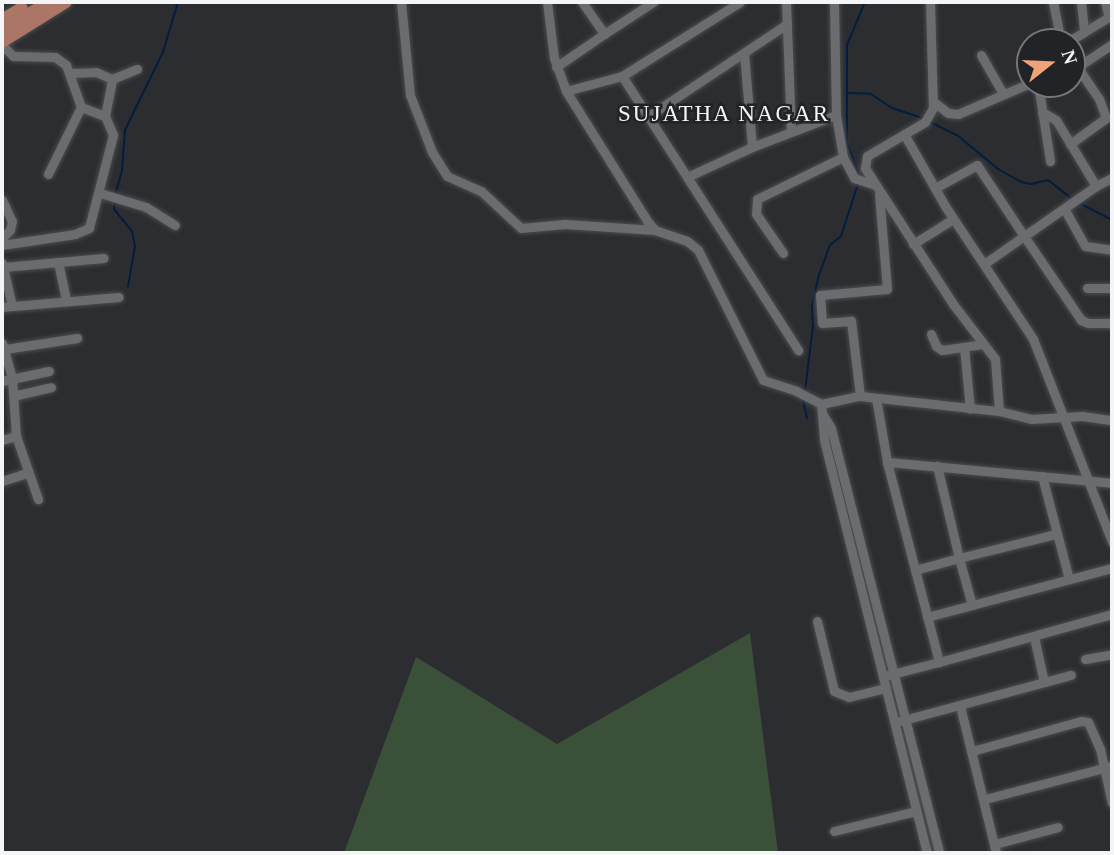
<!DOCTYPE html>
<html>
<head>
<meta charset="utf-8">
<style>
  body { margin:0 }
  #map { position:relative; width:1114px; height:855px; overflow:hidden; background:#2c2d30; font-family:"Times New Roman",serif }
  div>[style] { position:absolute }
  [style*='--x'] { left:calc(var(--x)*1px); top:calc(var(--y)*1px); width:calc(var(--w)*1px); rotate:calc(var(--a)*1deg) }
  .green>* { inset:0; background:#3b5038 }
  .stream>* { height:2px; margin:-1px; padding:0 1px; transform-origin:1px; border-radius:1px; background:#031d3f }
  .roads { filter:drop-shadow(0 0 2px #4b4c4e) drop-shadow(0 0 2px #4b4c4e) }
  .minor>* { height:9px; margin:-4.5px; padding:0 4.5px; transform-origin:4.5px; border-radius:4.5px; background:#6b6c70 }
  .major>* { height:12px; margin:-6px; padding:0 6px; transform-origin:6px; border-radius:6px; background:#ac7666 }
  span { translate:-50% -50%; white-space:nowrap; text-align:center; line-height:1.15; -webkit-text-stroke:5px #222326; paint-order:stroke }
  .neighbourhood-label { font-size:23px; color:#f4f5f7; letter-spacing:2px }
  .frame { position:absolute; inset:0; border:4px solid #f4f5f7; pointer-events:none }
  .north { position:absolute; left:1016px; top:28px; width:70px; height:70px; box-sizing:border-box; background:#222326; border:2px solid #76777a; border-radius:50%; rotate:72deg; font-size:19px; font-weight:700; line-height:28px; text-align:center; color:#f4f5f7 }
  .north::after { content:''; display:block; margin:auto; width:24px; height:32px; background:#efa377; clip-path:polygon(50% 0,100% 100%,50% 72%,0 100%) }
</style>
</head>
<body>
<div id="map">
  <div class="green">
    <i style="clip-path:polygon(750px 633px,778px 853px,344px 853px,416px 657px,557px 744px)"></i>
  </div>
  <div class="stream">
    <i style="--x:848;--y:93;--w:23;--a:2"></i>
    <i style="--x:871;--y:94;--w:25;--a:34"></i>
    <i style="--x:892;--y:108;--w:33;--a:18"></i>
    <i style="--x:928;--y:121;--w:32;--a:26"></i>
    <i style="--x:957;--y:135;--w:53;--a:39.7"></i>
    <i style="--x:998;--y:169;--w:26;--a:29"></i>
    <i style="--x:1021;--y:182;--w:10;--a:11"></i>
    <i style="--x:1031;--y:184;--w:17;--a:-13"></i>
    <i style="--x:1048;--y:180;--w:29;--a:38"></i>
    <i style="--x:859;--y:175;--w:35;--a:-110"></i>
    <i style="--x:847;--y:142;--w:97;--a:-90"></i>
    <i style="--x:847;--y:45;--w:47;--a:-67.3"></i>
    <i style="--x:115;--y:195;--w:26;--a:-74"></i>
    <i style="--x:122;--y:170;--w:40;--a:-85.7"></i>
    <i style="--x:125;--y:130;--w:87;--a:-64"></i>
    <i style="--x:163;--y:52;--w:52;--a:-73.3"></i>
    <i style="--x:115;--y:200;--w:9;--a:96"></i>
    <i style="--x:114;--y:209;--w:28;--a:51"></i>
    <i style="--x:132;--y:231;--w:15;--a:79"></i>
    <i style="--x:135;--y:246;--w:41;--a:99.9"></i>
    <i style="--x:1079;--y:203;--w:37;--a:27"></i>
    <i style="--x:805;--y:391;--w:65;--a:-83"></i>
    <i style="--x:813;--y:326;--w:21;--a:-93"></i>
    <i style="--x:812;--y:305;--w:31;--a:-77"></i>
    <i style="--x:819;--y:275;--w:32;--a:-70"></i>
    <i style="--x:830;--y:245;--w:14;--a:-39"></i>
    <i style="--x:841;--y:236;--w:55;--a:-71.9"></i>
    <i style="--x:803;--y:400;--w:19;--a:78"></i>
  </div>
  <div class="roads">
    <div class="minor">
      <i style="--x:401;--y:2;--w:93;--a:84.5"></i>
      <i style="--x:410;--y:95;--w:61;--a:68.9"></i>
      <i style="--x:432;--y:152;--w:28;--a:58"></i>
      <i style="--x:447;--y:176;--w:37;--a:24"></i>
      <i style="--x:481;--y:191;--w:54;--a:42.8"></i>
      <i style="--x:521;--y:228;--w:44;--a:-5.2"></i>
      <i style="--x:565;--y:224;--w:90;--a:3.8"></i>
      <i style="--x:547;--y:2;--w:56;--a:82.9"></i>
      <i style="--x:554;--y:58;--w:35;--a:70"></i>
      <i style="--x:582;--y:2;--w:39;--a:55"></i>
      <i style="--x:604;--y:34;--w:59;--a:-33.1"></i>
      <i style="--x:740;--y:2;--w:139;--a:147.9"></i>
      <i style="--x:622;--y:76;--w:58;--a:165"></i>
      <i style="--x:566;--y:91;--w:155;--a:58"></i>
      <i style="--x:648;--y:222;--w:11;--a:49"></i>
      <i style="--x:655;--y:230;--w:34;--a:19"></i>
      <i style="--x:687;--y:241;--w:14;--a:39"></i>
      <i style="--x:698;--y:250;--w:145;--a:63.4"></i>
      <i style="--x:763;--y:380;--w:35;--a:18"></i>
      <i style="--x:796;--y:391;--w:28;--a:27"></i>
      <i style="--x:821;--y:404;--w:40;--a:-12"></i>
      <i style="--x:860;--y:396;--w:140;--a:6.2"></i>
      <i style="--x:999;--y:411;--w:33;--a:14"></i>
      <i style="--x:1031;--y:419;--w:51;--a:-3.4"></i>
      <i style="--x:1082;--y:416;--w:30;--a:8"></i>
      <i style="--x:786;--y:2;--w:129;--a:87.8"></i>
      <i style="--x:834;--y:2;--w:113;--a:89"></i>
      <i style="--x:836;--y:115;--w:43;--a:80.5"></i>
      <i style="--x:843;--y:157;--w:24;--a:62"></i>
      <i style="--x:854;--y:178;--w:20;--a:18"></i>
      <i style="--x:930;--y:2;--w:106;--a:88.4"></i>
      <i style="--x:933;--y:108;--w:16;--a:120"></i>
      <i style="--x:925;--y:122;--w:67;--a:149.6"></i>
      <i style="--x:867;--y:156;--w:12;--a:99"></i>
      <i style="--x:865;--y:168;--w:162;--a:57.1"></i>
      <i style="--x:953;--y:304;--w:69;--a:52.6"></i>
      <i style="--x:995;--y:359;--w:52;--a:85.6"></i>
      <i style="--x:1053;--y:2;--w:41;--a:78.7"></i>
      <i style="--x:1081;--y:2;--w:30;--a:84"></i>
      <i style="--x:1084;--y:32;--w:33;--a:-31"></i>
      <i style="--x:1105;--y:2;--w:16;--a:76"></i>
      <i style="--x:1067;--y:42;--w:20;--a:-30"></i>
      <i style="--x:2;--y:45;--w:16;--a:45"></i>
      <i style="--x:13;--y:56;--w:42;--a:1.4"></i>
      <i style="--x:55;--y:57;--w:14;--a:36"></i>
      <i style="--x:66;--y:65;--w:45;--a:70.3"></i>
      <i style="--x:81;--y:107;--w:26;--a:21"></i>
      <i style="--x:105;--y:116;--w:21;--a:67"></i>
      <i style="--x:113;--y:135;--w:96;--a:104.5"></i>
      <i style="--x:89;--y:228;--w:15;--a:157"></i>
      <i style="--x:75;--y:234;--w:74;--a:171.4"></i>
      <i style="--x:744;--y:53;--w:94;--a:85.1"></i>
      <i style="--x:981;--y:55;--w:43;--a:60.4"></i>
      <i style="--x:556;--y:67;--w:58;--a:-34.5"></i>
      <i style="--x:1073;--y:70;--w:47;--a:-33.7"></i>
      <i style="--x:71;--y:73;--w:25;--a:-2"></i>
      <i style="--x:96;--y:72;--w:17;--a:24"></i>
      <i style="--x:112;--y:79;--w:27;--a:-22"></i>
      <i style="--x:622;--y:76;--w:120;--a:57.2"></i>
      <i style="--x:687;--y:177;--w:72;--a:-24.8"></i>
      <i style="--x:752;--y:147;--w:90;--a:-20.9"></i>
      <i style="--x:1038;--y:84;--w:78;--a:81.1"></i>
      <i style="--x:934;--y:102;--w:18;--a:38"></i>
      <i style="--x:948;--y:113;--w:10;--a:6"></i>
      <i style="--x:958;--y:114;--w:78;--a:-23.3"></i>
      <i style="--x:1042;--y:112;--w:16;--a:30"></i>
      <i style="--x:1056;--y:120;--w:77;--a:58.8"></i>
      <i style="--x:1096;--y:186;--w:88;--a:145.2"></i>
      <i style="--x:1024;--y:236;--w:102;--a:55.8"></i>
      <i style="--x:1081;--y:320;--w:8;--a:23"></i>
      <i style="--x:1088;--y:323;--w:24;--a:0"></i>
      <i style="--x:105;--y:116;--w:38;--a:-79"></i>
      <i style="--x:647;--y:117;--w:168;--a:-33.6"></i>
      <i style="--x:904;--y:134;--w:83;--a:60.3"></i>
      <i style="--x:945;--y:206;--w:159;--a:56.5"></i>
      <i style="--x:1033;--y:339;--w:218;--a:68.7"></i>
      <i style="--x:1070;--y:144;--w:44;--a:-35.8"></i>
      <i style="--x:1106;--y:118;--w:20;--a:-110"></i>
      <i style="--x:1099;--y:99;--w:48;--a:-124"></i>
      <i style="--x:48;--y:174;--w:75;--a:-63.8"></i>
      <i style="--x:687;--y:177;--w:206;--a:57.3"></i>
      <i style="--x:1096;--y:186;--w:18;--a:-27"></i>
      <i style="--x:935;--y:188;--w:48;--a:-28.7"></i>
      <i style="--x:977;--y:165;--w:85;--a:56.5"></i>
      <i style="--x:1024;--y:236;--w:49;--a:145"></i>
      <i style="--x:100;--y:193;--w:48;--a:16.9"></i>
      <i style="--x:146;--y:207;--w:34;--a:32"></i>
      <i style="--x:2;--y:200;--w:23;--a:65"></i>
      <i style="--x:12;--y:221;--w:9;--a:103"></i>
      <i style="--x:10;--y:230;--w:11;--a:135"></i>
      <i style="--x:1065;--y:210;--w:41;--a:60.9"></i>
      <i style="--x:1085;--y:246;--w:27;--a:8"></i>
      <i style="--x:913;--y:244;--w:47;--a:-32"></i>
      <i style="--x:783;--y:253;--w:47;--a:-124.7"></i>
      <i style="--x:756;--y:214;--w:15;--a:-86"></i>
      <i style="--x:757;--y:199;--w:96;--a:-26"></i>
      <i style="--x:58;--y:262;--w:40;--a:78"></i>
      <i style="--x:2;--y:263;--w:44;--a:76.9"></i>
      <i style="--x:3;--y:267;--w:101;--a:-5.1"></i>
      <i style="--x:1087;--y:288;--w:25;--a:0"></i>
      <i style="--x:2;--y:307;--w:117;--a:-4.9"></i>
      <i style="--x:931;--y:334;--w:13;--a:67"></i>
      <i style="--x:936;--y:346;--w:7;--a:34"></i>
      <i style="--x:942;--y:350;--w:41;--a:-8.3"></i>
      <i style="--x:2;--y:343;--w:37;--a:74"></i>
      <i style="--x:12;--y:379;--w:57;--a:86"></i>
      <i style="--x:16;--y:436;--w:67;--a:70.8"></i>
      <i style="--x:964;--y:347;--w:62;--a:84.5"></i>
      <i style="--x:5;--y:349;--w:73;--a:-8.7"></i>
      <i style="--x:2;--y:381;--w:48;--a:-12"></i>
      <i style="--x:13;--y:396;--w:39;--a:-13"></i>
      <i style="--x:860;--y:396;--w:76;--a:-96.8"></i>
      <i style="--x:851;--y:321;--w:29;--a:176"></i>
      <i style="--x:822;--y:323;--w:28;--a:-94"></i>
      <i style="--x:820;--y:295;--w:67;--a:-5.1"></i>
      <i style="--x:887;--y:289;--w:95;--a:-94.8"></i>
      <i style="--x:876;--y:398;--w:65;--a:80.2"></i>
      <i style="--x:887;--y:462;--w:207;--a:75.4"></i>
      <i style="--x:939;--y:662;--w:53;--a:165.7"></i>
      <i style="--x:821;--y:404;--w:36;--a:85"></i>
      <i style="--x:824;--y:440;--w:426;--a:76"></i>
      <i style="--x:822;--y:413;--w:17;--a:59"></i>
      <i style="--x:831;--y:428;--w:439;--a:75.7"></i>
      <i style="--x:2;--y:440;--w:15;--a:-16"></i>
      <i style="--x:887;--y:462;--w:226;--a:5.3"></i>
      <i style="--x:1042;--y:476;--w:106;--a:75.3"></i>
      <i style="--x:2;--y:481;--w:28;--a:-18"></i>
      <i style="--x:915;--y:570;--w:46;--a:-15.3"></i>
      <i style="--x:959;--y:558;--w:95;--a:-103.4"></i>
      <i style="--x:972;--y:605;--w:145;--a:-14.8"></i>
      <i style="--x:927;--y:617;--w:47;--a:-14.9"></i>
      <i style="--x:972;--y:605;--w:49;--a:-105.5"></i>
      <i style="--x:959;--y:558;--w:100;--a:-13.9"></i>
      <i style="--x:817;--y:621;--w:72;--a:76.3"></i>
      <i style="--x:834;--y:691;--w:16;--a:22"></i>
      <i style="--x:849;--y:697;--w:38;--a:-14"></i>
      <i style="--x:1034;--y:637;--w:46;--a:77.5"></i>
      <i style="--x:1085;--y:659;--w:27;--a:-10"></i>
      <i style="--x:939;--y:662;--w:180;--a:-15.5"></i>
      <i style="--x:960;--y:706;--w:151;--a:76.2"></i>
      <i style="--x:900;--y:721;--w:177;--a:-15.1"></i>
      <i style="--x:972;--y:751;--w:113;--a:-15.4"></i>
      <i style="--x:1081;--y:721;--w:7;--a:8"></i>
      <i style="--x:1088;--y:722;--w:30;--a:66"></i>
      <i style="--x:1100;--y:749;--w:55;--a:77.5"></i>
      <i style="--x:985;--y:799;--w:131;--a:-14.6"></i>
      <i style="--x:834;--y:831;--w:84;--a:-13.7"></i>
      <i style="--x:995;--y:844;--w:65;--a:-15.1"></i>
    </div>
    <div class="major">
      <i style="--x:2;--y:20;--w:23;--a:-31"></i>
      <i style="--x:2;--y:30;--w:55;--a:-30.8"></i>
      <i style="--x:2;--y:42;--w:75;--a:-32"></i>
    </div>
  </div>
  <div class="neighbourhood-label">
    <span style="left:724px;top:114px">SUJATHA NAGAR</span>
  </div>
  <div class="frame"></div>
  <div class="north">N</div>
</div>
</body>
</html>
